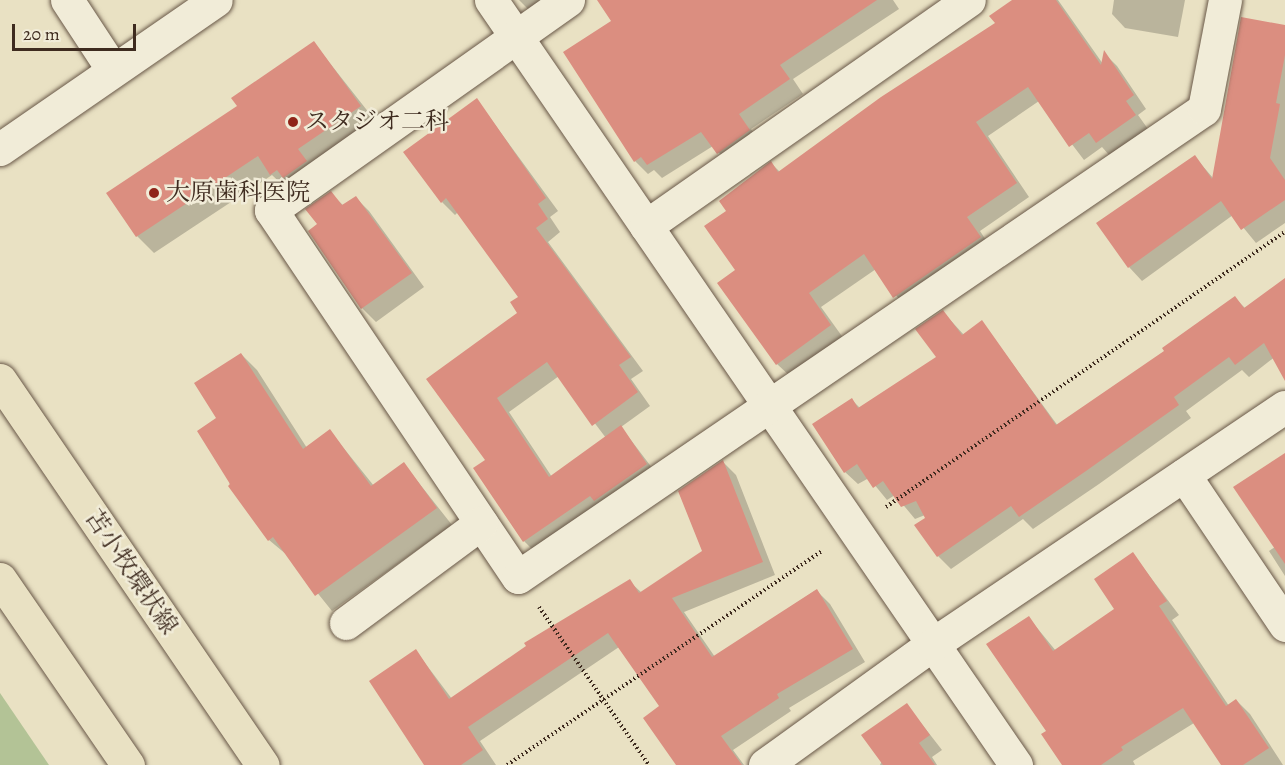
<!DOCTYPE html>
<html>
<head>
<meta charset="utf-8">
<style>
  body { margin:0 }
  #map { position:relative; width:1285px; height:765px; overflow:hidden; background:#e9e1c3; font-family:Alegreya,"Noto Serif JP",serif }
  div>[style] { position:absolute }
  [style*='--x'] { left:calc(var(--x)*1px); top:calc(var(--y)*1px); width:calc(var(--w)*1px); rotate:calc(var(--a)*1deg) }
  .green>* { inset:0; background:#b3c396 }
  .shadow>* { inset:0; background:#0003 }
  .building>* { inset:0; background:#db8e80 }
  .path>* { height:4px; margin-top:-2px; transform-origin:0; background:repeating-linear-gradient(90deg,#3e2b1f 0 1.5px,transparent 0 4.5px) }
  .roads { filter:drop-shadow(0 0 2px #695848) drop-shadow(0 0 2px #695848) }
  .minor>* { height:33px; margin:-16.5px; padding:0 16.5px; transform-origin:16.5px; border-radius:16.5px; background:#f1ecd8 }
  .major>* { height:33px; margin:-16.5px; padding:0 16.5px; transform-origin:16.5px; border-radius:16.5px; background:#e9e1c3 }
  .dots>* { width:16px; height:16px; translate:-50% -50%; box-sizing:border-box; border:3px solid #f1ecd8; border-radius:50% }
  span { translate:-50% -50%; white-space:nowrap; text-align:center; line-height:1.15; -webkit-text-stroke:5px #f1ecd8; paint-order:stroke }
  .poi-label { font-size:24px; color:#3e2b1f }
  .left { translate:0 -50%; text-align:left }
  .street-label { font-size:24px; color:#3e2b1f }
  .scale { position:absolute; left:12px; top:24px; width:124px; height:27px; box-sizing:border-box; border:3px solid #3e2b1f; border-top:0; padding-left:8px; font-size:18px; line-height:21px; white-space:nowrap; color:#3e2b1f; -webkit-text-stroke:4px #f1ecd8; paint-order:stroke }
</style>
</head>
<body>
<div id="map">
  <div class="green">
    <i style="clip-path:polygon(0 693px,49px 765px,0 765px)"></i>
  </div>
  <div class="shadow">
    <i style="clip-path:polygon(519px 0,549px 0,531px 12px)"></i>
    <i style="clip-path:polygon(631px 0,893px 0,899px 9px,793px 79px,803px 94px,751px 129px,762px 145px,731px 166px,713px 146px,662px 178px,654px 170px,648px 174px,635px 161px,613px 21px)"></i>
    <i style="clip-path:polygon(1014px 0,1058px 0,1103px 64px,1104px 53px,1117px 66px,1146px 109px,1138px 115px,1148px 129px,1110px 156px,1102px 147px,1084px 160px,1039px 101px,988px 136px,1029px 197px,980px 231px,993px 251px,908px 311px,876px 269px,821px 307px,844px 339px,791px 377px,777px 364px,737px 271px,728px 212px,771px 163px,780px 172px,997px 24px)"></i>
    <i style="clip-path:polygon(1114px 0,1185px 0,1178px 37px,1125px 28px,1112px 14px)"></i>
    <i style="clip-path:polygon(1285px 27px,1285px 223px,1256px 243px,1233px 215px,1142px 281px,1129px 267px,1195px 157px,1213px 178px)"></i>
    <i style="clip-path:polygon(314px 43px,377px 123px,289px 191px,272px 175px,154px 253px,137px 236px,239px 106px)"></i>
    <i style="clip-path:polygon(evenodd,477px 100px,558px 211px,550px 217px,560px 232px,548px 242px,643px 371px,631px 379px,650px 406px,621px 427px,659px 477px,537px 554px,524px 541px,487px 460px,428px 379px,520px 313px,520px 298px,458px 212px,455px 215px,442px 202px,477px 100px,559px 376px,606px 438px,552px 477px,509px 412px,559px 376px)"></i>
    <i style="clip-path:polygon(330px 193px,344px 206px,356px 198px,369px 211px,424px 287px,376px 322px,362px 308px,310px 232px,319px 225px)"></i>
    <i style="clip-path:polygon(1285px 280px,1285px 361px,1276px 356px,1249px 377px,1242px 370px,1186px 411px,1191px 418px,1099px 484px,1033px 529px,1023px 519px,951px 569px,938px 556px,925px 515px,915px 519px,895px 495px,887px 500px,869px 478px,858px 484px,845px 472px,852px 400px,860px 408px,938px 358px,943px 312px,964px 335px,982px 322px,1058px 426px,1166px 352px,1235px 298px,1245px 308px)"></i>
    <i style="clip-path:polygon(241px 354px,257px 370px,307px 448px,330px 431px,374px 486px,404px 464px,452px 525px,332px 611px,287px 555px,269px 540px,230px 486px,218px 419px)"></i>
    <i style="clip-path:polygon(1285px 454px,1285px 576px,1269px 551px,1275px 547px)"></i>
    <i style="clip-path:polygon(723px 462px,736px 475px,775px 575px,684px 612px,715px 657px,816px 590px,830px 604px,865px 662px,789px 708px,791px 711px,733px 750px,744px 765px,678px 765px,661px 707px,619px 647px,480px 741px,496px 765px,429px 765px,416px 651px,452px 699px,629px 581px,642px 593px,704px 551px)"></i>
    <i style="clip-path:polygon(1133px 554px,1179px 615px,1172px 620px,1229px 706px,1236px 700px,1250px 714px,1283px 765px,1223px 765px,1194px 723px,1133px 761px,1135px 765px,1064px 765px,1048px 731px,1029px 618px,1056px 651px,1116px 609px)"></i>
    <i style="clip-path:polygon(907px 705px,942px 750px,932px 757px,937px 765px,880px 765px)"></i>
  </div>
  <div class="building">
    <i style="clip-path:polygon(597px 0,877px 0,780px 65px,790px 79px,739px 114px,750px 130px,717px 154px,701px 132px,647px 165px,641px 157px,634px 162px,563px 52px,611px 21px)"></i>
    <i style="clip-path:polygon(1012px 0,1056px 0,1101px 65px,1104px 50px,1134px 95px,1126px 101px,1136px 115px,1096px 143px,1089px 133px,1069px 147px,1028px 87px,976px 122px,1017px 183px,967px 217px,981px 237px,893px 298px,864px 254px,809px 293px,831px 325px,776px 365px,717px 283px,735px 270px,704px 226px,726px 211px,719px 201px,771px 161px,778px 172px,881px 97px,995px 23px,989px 16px)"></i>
    <i style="clip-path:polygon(1241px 17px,1285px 25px,1285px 55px,1276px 103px,1280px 104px,1270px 158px,1285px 180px,1285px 200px,1241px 230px,1221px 201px,1128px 268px,1096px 223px,1195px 155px,1212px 179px)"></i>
    <i style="clip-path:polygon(314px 41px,361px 106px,298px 149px,307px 161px,283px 178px,277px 170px,270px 175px,258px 156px,136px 237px,106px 193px,237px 106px,231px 98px)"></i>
    <i style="clip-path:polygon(477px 98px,546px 198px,538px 204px,548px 219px,536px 228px,631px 357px,619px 365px,638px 392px,592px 426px,547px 362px,497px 398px,549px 477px,621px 425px,647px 464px,594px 501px,590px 496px,523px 542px,473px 468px,485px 460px,426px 379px,517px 313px,510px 302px,518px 297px,446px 198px,441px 203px,403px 152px)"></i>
    <i style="clip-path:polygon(331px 191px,342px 205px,356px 196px,412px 273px,361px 309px,308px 231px,317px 224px,305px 209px)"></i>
    <i style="clip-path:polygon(1285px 278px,1285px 381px,1264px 343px,1235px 365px,1229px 357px,1174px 397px,1179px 405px,1086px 471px,1019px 517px,1011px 506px,937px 557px,914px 525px,925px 518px,916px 501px,901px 507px,883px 481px,873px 488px,857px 464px,844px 473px,812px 424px,852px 398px,858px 408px,936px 357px,915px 329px,943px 310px,962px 335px,982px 320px,1056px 425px,1164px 351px,1162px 348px,1235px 296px,1244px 308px)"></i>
    <i style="clip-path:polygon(241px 353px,303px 449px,330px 429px,371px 486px,404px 462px,437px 508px,315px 596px,273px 537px,268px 541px,228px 486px,230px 484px,197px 431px,216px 418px,194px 383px)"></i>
    <i style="clip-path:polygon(1285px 453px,1285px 564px,1233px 487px)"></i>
    <i style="clip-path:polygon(723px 460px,763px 562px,672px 598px,712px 657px,817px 589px,853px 649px,777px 694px,779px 698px,721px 736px,742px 765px,676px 765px,643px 718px,659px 706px,608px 633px,468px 727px,483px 750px,461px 765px,424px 765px,369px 681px,416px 649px,449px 699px,526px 646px,524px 643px,630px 579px,639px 593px,702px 551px,678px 491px)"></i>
    <i style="clip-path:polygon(1133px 552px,1167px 601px,1159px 606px,1226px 706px,1236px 699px,1269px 748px,1243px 765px,1221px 765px,1183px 708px,1121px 747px,1123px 750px,1101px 765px,1062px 765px,1041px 734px,1046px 731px,986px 644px,1029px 616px,1053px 651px,1114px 609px,1094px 579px)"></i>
    <i style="clip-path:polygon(907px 703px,930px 735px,919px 743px,935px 765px,883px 765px,861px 735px)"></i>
  </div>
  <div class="path">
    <i style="--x:886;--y:507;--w:485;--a:-34.6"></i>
    <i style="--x:539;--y:607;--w:193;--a:55.2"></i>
    <i style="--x:507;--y:765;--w:381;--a:-34.2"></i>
  </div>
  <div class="roads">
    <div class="minor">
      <i style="--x:67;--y:0;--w:84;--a:56.7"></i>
      <i style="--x:491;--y:0;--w:928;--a:55.54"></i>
      <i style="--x:568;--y:0;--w:364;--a:144.7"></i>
      <i style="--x:271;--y:210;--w:442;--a:56.1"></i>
      <i style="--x:518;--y:577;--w:830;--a:-34.3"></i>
      <i style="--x:1204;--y:109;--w:111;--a:-79.1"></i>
      <i style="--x:0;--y:149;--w:262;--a:-34.6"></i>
      <i style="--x:646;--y:226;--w:394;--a:-35"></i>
      <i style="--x:1184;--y:475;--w:181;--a:56"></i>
      <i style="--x:346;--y:623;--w:168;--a:-36.5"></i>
      <i style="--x:765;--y:765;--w:207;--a:-35.8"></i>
      <i style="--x:933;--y:644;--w:424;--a:-34"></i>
    </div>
    <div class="major">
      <i style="--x:0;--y:380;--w:466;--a:55.7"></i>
      <i style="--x:0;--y:579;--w:226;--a:55.5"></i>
    </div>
  </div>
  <div class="dots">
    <i style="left:293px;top:122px;background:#8f2418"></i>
    <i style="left:154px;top:193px;background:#8f2418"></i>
  </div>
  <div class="poi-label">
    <span class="left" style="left:305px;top:122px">スタジオ二科</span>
    <span class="left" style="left:166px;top:193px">大原歯科医院</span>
  </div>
  <div class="street-label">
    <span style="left:131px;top:572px;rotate:56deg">苫小牧環状線</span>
  </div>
  <div class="scale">20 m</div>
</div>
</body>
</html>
